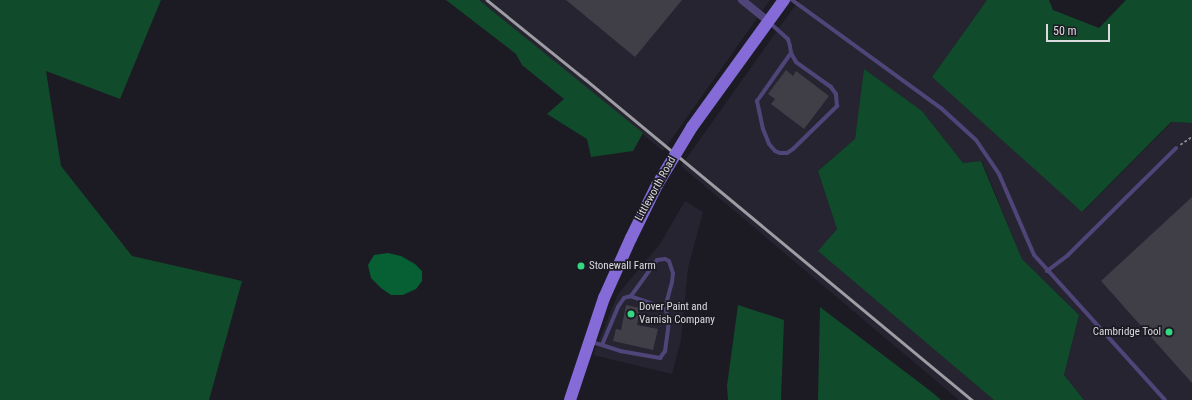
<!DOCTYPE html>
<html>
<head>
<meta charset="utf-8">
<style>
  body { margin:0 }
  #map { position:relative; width:1192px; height:400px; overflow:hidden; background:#1c1b23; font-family:"Roboto Condensed",sans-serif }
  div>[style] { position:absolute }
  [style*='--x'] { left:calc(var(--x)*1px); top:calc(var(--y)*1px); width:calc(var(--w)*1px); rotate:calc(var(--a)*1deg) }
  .built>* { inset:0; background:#262431 }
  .green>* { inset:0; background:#104b2b }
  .water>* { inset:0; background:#075f34 }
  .building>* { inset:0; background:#403f48 }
  .path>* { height:1.5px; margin-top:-0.75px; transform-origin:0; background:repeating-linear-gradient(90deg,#838289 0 3px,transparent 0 5px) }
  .lane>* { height:4px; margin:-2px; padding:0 2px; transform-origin:2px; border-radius:2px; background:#4f4579 }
  .street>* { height:8px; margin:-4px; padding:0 4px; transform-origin:4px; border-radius:4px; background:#4f4579 }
  .primary>* { height:12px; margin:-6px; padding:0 6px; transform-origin:6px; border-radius:6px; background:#846bd8 }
  .rail>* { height:2.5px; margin:-1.25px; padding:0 1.25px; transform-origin:1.25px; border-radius:1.25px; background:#9d9da3 }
  .primary-bridge>* { height:12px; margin:-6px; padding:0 6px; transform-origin:6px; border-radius:6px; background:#846bd8 }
  .dots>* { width:11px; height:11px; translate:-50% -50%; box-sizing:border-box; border:2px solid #1c1b23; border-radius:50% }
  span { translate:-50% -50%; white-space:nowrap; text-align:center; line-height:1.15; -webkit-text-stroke:3.5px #1c1b23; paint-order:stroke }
  .street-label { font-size:11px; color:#dadadf }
  .poi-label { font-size:11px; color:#dadadf }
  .left { translate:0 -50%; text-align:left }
  .right { translate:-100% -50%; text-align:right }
  .scale { position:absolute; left:1046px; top:24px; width:64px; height:18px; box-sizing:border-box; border:2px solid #dadadf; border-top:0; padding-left:5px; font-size:12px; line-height:14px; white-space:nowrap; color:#dadadf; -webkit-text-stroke:3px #1c1b23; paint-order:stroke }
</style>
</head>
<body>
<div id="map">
  <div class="built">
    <i style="clip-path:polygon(479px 0,770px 0,663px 151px)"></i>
    <i style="clip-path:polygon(799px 0,987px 0,932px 77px,1083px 212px,1172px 122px,1192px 123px,1192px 400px,1084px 400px,1064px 375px,1079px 315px,1022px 259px,982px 161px,963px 163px,922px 111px,864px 70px,855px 139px,818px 171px,837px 229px,819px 251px,994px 400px,959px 400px,681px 166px)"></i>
    <i style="clip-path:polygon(685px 201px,703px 212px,688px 268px,681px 340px,672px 374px,593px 355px,618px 294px,660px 244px)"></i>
  </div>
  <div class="green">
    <i style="clip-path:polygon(0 0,161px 0,120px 99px,46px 71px,61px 166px,132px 256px,242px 281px,209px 400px,0 400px)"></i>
    <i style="clip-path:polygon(446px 0,479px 0,643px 133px,633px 151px,591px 157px,587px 139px,547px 114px,564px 99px,522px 65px,516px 54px)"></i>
    <i style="clip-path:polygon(987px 0,1049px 0,1053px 10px,1099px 28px,1126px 0,1192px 0,1192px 123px,1171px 122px,1082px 212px,932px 77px)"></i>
    <i style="clip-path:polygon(864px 69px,922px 111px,963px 163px,981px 161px,1022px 259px,1079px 315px,1064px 375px,1084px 400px,994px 400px,818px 251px,837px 229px,818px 171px,855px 139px)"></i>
    <i style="clip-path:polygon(738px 305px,784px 320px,781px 400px,728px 400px,727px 386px)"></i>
    <i style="clip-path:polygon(820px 307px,933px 393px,941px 400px,818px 400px)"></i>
  </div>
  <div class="water">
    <i style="clip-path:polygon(388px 253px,401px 256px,415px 264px,422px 271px,422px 281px,416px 289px,403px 295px,391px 295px,381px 288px,371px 278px,368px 265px,374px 255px)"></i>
  </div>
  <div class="building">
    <i style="clip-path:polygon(566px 0,682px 0,635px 57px)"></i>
    <i style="clip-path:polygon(786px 70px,793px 76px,796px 71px,829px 96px,804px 129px,771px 104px,775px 99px,768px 94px)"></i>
    <i style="clip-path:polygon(1192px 197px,1192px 383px,1101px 281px)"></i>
    <i style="clip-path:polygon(626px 305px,640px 308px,637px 325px,658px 329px,653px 350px,613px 341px,616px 329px,621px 330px)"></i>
  </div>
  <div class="path">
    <i style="--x:1180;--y:145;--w:14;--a:-34"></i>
  </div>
  <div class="lane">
    <i style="--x:792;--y:0;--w:185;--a:36"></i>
    <i style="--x:942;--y:109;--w:46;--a:42.4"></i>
    <i style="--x:976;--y:140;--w:41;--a:55.9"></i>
    <i style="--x:999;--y:174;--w:88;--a:66.6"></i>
    <i style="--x:1034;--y:255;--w:195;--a:47.9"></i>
    <i style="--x:770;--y:23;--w:24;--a:42"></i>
    <i style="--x:788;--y:39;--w:7;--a:74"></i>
    <i style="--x:790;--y:46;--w:7;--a:82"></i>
    <i style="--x:791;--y:53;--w:59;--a:125.3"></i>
    <i style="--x:757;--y:101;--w:29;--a:78"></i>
    <i style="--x:763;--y:129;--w:16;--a:68"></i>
    <i style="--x:769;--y:144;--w:9;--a:49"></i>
    <i style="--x:775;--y:151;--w:5;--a:22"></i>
    <i style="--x:780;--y:153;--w:7;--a:0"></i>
    <i style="--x:787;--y:153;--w:7;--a:-34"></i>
    <i style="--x:793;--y:149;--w:62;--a:-44.3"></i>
    <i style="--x:837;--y:106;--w:12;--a:-95"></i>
    <i style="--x:836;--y:94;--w:9;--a:-126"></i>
    <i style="--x:831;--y:87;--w:43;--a:-144.5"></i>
    <i style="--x:796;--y:62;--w:10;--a:-119"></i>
    <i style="--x:1047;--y:271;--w:26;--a:-37"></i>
    <i style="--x:1068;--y:255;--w:152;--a:-44.7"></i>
    <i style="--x:631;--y:296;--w:44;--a:-54.2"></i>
    <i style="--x:657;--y:260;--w:8;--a:-7"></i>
    <i style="--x:665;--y:259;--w:4;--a:27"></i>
    <i style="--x:669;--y:261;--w:13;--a:72"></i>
    <i style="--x:673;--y:273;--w:9;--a:96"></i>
    <i style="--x:672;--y:282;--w:27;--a:105"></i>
    <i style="--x:591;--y:342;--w:11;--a:15"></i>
    <i style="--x:602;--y:345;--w:19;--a:18"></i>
    <i style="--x:620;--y:351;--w:41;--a:9.9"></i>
    <i style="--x:660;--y:358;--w:9;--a:-54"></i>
    <i style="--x:665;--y:351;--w:22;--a:-82"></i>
    <i style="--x:668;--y:329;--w:9;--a:-84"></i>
    <i style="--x:669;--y:320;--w:13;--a:-108"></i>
    <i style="--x:665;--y:308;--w:36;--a:-161"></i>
    <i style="--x:631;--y:296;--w:7;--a:164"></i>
    <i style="--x:624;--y:298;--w:11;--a:124"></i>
    <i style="--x:618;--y:307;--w:41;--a:112.8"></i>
  </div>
  <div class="street">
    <i style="--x:742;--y:0;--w:33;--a:39"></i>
  </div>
  <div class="primary">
    <i style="--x:692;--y:127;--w:157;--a:-54.1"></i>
    <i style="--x:570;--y:400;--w:108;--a:-71.6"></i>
    <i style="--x:604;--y:298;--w:66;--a:-65.8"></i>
    <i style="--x:631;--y:238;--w:59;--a:-63.9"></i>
  </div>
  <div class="rail">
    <i style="--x:487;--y:0;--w:126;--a:38.9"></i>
    <i style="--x:585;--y:79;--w:503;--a:39.67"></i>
  </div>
  <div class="primary-bridge">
    <i style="--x:657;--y:185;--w:68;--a:-58.9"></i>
  </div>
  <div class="dots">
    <i style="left:581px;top:266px;background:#33d881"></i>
    <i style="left:631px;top:314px;background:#33d881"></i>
    <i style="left:1169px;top:332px;background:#33d881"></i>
  </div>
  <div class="street-label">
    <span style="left:656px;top:189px;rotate:-61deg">Littleworth Road</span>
  </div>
  <div class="poi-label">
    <span class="left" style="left:589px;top:266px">Stonewall Farm</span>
    <span class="left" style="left:639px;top:314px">Dover Paint and<br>Varnish Company</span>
    <span class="right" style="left:1161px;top:332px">Cambridge Tool</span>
  </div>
  <div class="scale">50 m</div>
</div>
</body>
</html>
